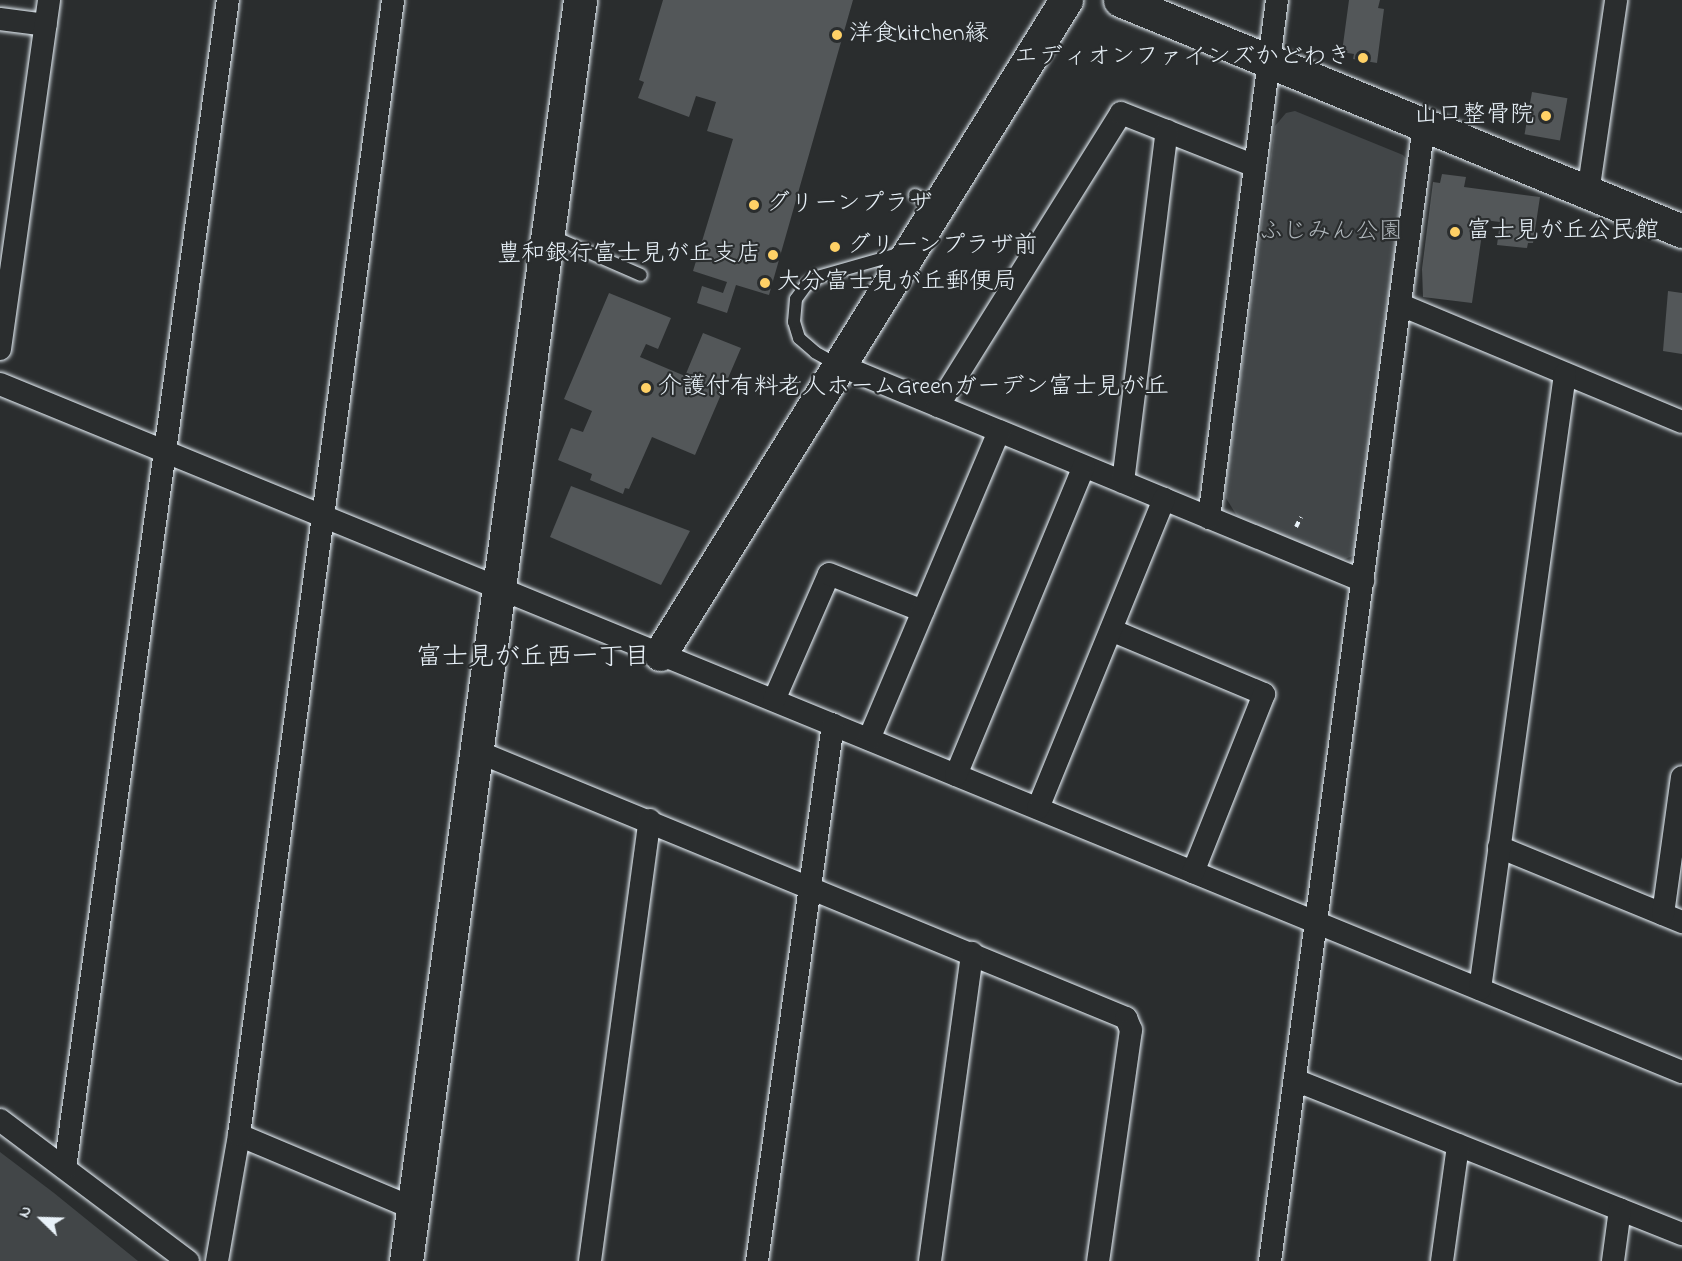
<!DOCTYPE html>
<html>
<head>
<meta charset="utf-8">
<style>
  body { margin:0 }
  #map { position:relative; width:1682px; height:1261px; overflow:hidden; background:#2a2d2e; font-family:"Indie Flower","Klee One",sans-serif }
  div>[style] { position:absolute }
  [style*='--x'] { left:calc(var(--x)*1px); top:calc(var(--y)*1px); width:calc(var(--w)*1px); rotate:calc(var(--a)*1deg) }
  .green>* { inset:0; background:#424648 }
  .building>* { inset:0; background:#535759; transform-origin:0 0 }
  .path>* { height:4px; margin-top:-2px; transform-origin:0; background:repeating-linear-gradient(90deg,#e8f1f8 0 6px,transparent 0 10.5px) }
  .roads { filter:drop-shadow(0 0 2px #e8f1f8) drop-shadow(0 0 2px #e8f1f8) }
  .lane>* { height:12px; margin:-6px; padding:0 6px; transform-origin:6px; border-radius:6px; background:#2a2d2e }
  .street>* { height:22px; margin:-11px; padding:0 11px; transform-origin:11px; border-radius:11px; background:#2a2d2e }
  .secondary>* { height:33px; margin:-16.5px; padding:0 16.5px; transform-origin:16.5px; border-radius:16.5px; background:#2a2d2e }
  .dots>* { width:16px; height:16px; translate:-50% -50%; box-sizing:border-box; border:3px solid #2a2d2e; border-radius:50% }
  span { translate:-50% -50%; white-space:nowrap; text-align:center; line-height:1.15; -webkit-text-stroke:4.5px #2a2d2e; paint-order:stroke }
  .poi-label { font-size:24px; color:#e8f1f8 }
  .left { translate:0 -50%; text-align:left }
  .right { translate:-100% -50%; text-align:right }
  .park-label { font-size:24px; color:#aeb5ba }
  .neighbourhood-label { font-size:26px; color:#e8f1f8 }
  .north { position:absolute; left:12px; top:1189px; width:60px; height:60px; -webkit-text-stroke:4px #2a2d2e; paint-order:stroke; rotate:293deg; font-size:16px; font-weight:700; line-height:24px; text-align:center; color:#e8f1f8 }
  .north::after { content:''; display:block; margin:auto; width:21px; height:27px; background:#e8f1f8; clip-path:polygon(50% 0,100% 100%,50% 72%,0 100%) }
</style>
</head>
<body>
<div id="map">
  <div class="green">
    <i style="clip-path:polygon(1295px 111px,1403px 155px,1410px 163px,1357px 554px,1341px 561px,1237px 516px,1226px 498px,1225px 488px,1275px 126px,1286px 113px)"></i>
    <i style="clip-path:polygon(0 1152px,54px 1193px,138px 1261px,0 1261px)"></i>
  </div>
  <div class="building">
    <i style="clip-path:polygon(663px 0,853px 0,769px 295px,736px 285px,727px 313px,697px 303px,702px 286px,723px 293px,727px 282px,693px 271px,733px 139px,707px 131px,716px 102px,696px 96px,689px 117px,638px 98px,644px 82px,639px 80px)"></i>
    <i style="clip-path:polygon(1349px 0,1380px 0,1378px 8px,1384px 9px,1377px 63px,1353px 59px,1354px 54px,1342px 52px)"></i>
    <i style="left:1532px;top:92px;width:36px;height:43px;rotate:10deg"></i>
    <i style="clip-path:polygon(1442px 174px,1466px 177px,1464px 187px,1540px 197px,1533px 243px,1528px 243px,1527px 248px,1497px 245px,1500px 222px,1484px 220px,1472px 303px,1423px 297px,1422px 269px,1433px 182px,1440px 183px)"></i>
    <i style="clip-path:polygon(1668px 291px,1682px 293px,1682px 354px,1663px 351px)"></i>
    <i style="clip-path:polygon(609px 293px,671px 318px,658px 349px,646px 344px,640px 357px,685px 376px,703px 333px,741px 348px,695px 455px,652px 437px,629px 489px,625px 488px,623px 494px,590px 480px,592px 474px,558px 460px,571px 428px,583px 432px,592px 411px,564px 399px)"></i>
    <i style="clip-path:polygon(571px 486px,690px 531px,661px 585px,550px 537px)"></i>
  </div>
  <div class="path">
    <i style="--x:1296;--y:527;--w:11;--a:-63"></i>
  </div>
  <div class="roads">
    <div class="lane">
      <i style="--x:915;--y:195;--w:24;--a:30"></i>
      <i style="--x:549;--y:235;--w:100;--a:23.5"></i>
      <i style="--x:838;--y:365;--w:26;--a:-151"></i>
      <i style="--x:815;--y:352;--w:21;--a:-139"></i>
      <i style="--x:799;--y:338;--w:17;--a:-107"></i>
      <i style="--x:794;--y:322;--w:23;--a:-85"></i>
      <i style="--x:796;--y:299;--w:17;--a:-54"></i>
      <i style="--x:806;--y:285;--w:17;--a:-31"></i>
      <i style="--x:821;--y:276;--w:84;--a:-15.9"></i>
    </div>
    <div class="street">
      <i style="--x:0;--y:19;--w:46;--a:7.4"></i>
      <i style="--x:1588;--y:193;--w:195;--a:-81.7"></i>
      <i style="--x:1401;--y:305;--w:304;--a:22.6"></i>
      <i style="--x:0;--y:349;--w:352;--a:-82"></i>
      <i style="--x:839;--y:365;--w:567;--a:22.4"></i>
      <i style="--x:0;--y:384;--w:1817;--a:22.25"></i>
      <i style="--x:938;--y:406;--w:345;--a:-58"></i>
      <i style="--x:1121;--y:113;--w:144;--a:21.6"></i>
      <i style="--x:1123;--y:482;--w:354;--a:-82.9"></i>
      <i style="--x:1209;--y:518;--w:522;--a:-82.52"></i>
      <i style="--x:1111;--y:630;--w:166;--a:22.7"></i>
      <i style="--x:1264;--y:694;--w:192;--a:111.7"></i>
      <i style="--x:774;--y:700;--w:137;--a:-66.4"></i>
      <i style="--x:829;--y:574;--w:101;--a:21.5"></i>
      <i style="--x:869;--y:739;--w:334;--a:-67.1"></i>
      <i style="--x:476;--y:751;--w:703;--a:22.33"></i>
      <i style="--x:1126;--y:1018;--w:13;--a:67"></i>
      <i style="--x:1131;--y:1030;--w:233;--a:98.1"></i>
      <i style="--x:956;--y:775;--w:334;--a:-67.5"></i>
      <i style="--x:1038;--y:808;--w:334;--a:-67.8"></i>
      <i style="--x:1499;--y:847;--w:198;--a:22.3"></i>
      <i style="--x:1663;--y:914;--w:138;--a:-82.1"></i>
      <i style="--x:1480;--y:989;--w:621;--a:-82.13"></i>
      <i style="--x:1295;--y:1080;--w:417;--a:21.7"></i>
      <i style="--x:0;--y:1120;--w:235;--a:36.9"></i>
      <i style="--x:239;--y:1135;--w:189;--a:22.8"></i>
      <i style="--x:65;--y:1168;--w:1179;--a:-82.06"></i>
      <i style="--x:217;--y:1261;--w:128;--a:-80.1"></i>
      <i style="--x:239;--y:1135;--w:1145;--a:-82.27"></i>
      <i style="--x:590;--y:1261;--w:445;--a:-82.3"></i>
      <i style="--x:757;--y:1261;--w:542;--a:-81.94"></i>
      <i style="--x:930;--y:1261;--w:311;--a:-82.2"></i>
      <i style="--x:1270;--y:1261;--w:1146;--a:-82.28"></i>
      <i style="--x:1442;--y:1261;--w:117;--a:-82.1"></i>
      <i style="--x:1613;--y:1261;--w:52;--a:-82.3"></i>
    </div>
    <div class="secondary">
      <i style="--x:1120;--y:0;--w:608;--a:22.34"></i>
      <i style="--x:660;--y:654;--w:770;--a:-58.17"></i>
      <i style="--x:406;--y:1261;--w:1273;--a:-82.14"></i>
    </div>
  </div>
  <div class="dots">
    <i style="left:837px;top:35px;background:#ffd166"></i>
    <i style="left:1363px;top:58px;background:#ffd166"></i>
    <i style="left:1546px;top:116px;background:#ffd166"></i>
    <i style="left:754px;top:205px;background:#ffd166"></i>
    <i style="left:1455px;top:232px;background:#ffd166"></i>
    <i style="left:835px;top:247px;background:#ffd166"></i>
    <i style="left:773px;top:255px;background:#ffd166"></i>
    <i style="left:765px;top:283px;background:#ffd166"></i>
    <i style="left:646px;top:388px;background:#ffd166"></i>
  </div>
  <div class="poi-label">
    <span class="left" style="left:849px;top:35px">洋食kitchen縁</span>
    <span class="right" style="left:1351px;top:58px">エディオンファインズかどわき</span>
    <span class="right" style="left:1534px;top:116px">山口整骨院</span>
    <span class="left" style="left:766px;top:205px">グリーンプラザ</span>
    <span class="left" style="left:1467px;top:232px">富士見が丘公民館</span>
    <span class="left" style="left:847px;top:247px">グリーンプラザ前</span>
    <span class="right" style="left:761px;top:255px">豊和銀行富士見が丘支店</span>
    <span class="left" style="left:777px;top:283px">大分富士見が丘郵便局</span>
    <span class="left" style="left:658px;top:388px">介護付有料老人ホームGreenガーデン富士見が丘</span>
  </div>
  <div class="park-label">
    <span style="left:1331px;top:233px">ふじみん公園</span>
  </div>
  <div class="neighbourhood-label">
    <span style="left:533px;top:659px">富士見が丘西一丁目</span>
  </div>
  <div class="north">N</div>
</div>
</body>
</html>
